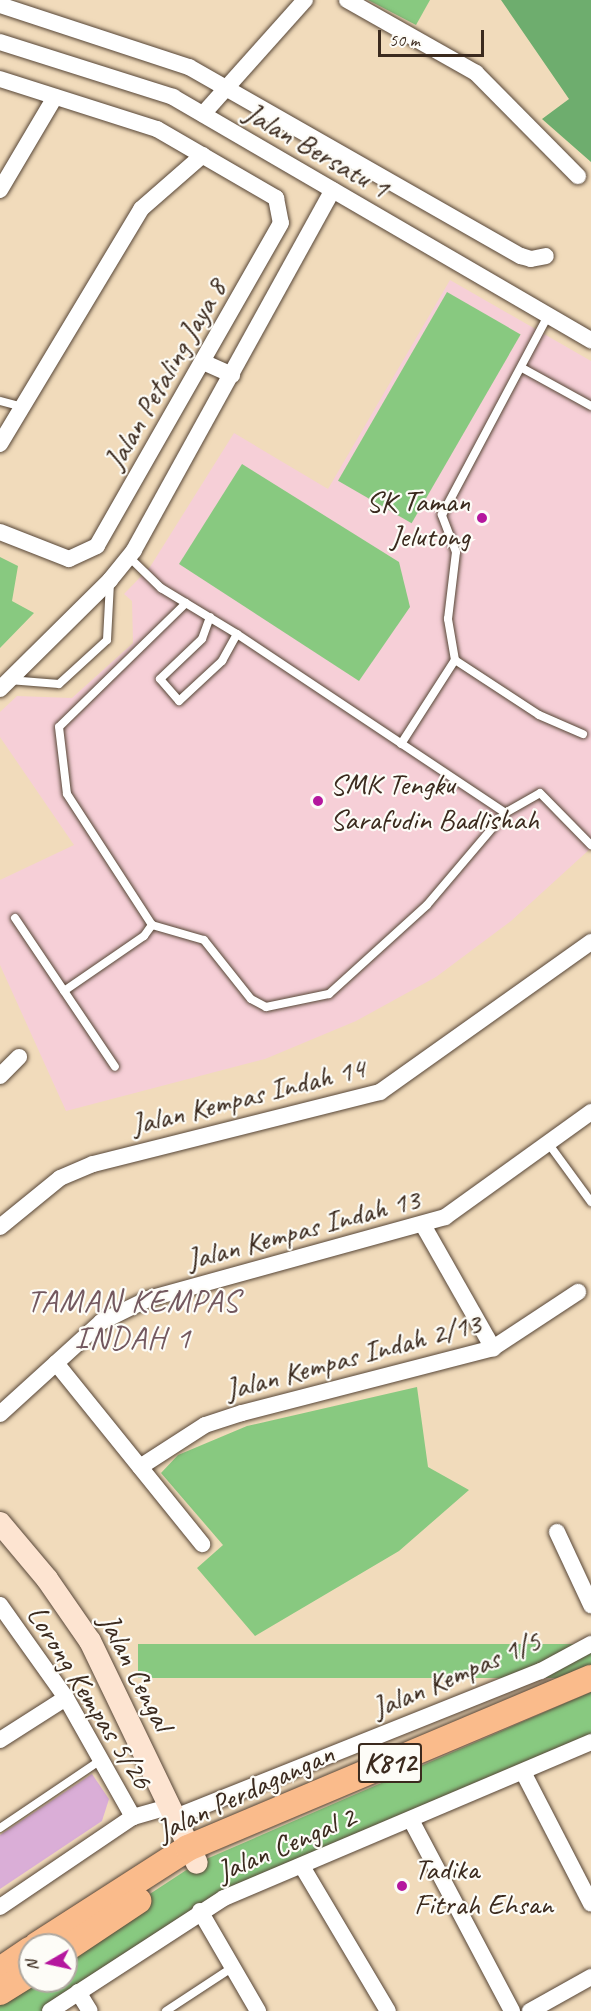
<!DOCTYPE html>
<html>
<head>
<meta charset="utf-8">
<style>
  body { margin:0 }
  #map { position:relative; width:591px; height:2011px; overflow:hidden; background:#f1dbbb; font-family:Caveat,sans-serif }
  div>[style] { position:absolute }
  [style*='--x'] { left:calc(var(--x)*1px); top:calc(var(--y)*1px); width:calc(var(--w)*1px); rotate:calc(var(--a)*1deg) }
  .built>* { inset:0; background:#f6cfd7 }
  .green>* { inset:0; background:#88c980; transform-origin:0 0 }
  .forest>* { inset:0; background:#6ead6e }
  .building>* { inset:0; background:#daaed7 }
  .roads { filter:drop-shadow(0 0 2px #564536) drop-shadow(0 0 2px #564536) }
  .lane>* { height:8px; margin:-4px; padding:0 4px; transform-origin:4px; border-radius:4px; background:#fff }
  .street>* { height:16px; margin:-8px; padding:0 8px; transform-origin:8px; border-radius:8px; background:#fff }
  .secondary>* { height:22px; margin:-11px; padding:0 11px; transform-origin:11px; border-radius:11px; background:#fde4d1 }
  .primary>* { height:26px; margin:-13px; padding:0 13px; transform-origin:13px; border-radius:13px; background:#fabb8b }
  .dots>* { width:16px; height:16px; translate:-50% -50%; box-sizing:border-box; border:3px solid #fdfcf7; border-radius:50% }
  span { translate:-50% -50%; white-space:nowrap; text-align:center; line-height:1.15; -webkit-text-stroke:4.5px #fdfcf7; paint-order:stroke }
  .shield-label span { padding:2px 4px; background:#fdfcf7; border:2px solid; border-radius:4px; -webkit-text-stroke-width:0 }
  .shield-label { font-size:28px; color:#3b2a1e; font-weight:700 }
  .street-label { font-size:30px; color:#3b2a1e }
  .poi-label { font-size:30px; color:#3b2a1e }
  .right { translate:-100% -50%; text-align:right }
  .left { translate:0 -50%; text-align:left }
  .neighbourhood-label { font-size:32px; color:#73585f; letter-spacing:1.5px }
  .north { position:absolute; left:18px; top:1933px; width:60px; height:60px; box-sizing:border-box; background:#fdfcf7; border:2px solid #afa8a0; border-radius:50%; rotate:261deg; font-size:16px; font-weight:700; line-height:24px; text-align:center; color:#3b2a1e }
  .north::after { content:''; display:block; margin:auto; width:21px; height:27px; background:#b5179e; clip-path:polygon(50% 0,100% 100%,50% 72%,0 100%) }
  .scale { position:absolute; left:378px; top:30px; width:106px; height:27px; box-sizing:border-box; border:3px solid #3b2a1e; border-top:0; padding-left:8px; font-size:18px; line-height:21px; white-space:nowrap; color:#3b2a1e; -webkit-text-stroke:4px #fdfcf7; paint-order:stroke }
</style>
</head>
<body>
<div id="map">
  <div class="built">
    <i style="clip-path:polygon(450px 280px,591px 361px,591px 848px,511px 921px,436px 977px,356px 1021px,265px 1059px,66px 1111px,0 965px,0 880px,74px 845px,0 737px,0 712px,17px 696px,72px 698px,133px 643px,132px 601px,124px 594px,150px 567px,234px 433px,328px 489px)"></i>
  </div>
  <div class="green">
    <i style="clip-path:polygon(368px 0,430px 0,416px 25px)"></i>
    <i style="left:447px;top:292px;width:85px;height:218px;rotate:30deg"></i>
    <i style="clip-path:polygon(242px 464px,399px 562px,410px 607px,359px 681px,179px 564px)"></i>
    <i style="clip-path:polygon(0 557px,18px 566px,12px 601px,34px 613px,0 648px)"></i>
    <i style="clip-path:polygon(417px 1387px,428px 1467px,469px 1490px,399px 1551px,255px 1636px,197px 1568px,223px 1545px,161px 1473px,178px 1455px,247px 1426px)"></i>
    <i style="left:591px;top:1644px;width:34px;height:453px;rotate:90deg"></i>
    <i style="clip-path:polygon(591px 1692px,591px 1742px,224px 1898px,50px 2011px,0 2011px,0 1992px,30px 1981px,66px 1981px,66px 1949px,197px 1863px)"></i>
  </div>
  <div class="forest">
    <i style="clip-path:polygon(501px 0,591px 0,591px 162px,542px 119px,569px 99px)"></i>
  </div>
  <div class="building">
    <i style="clip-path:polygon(92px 1774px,109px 1799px,102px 1821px,0 1889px,0 1835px)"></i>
  </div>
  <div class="roads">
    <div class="lane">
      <i style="--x:522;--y:368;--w:79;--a:28.8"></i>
      <i style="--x:0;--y:401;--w:23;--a:15"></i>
      <i style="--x:129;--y:557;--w:45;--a:44.1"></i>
      <i style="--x:161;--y:588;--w:89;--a:31.2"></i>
      <i style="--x:237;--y:634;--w:322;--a:33.7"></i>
      <i style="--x:186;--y:603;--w:177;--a:135.7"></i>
      <i style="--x:59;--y:727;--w:67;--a:83.2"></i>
      <i style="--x:67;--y:794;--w:156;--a:57"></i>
      <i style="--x:152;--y:925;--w:54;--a:16.1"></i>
      <i style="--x:204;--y:940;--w:75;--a:51.5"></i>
      <i style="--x:251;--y:999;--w:17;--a:28"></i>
      <i style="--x:266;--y:1007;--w:64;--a:-11.7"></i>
      <i style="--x:329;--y:994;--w:132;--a:-42.2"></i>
      <i style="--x:427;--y:905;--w:121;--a:-49.7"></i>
      <i style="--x:505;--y:813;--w:40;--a:-29.7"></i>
      <i style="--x:540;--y:793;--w:73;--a:45.6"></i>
      <i style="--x:210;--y:617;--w:23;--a:110"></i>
      <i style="--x:202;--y:639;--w:58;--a:136.4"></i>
      <i style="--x:160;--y:679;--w:29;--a:49"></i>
      <i style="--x:179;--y:701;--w:59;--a:-42.9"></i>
      <i style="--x:222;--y:661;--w:31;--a:-61"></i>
      <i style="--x:455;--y:660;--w:100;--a:33.2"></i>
      <i style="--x:539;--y:715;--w:48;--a:23.4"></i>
      <i style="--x:9;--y:680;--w:50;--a:4.6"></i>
      <i style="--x:59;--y:684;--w:65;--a:-42.5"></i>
      <i style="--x:107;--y:640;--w:58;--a:-87"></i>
      <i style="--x:401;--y:744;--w:100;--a:-57.3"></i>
      <i style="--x:455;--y:660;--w:42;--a:-99.7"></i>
      <i style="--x:448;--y:619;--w:67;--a:-83.2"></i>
      <i style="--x:456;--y:552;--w:40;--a:-111"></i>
      <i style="--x:442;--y:515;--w:225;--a:-62"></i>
      <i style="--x:15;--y:918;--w:179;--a:56.1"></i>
      <i style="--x:64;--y:991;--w:97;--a:-34.5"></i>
      <i style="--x:144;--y:936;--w:14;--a:-54"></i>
      <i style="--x:548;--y:1143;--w:73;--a:53.9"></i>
      <i style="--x:0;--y:1828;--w:122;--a:-34"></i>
      <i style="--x:166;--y:2011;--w:80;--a:-33.3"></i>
    </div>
    <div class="street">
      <i style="--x:347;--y:0;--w:148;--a:29.5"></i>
      <i style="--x:476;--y:73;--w:145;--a:45.3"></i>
      <i style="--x:0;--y:5;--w:199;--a:18.2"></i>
      <i style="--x:189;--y:67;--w:382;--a:29.7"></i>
      <i style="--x:521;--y:256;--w:10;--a:17"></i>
      <i style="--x:531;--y:259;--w:15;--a:-11"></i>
      <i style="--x:0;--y:42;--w:182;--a:17.6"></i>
      <i style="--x:173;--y:97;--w:484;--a:30.2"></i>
      <i style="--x:0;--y:79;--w:165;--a:17.7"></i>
      <i style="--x:157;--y:129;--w:138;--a:30.1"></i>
      <i style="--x:276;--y:198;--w:25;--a:79"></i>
      <i style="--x:281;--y:223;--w:372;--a:119.7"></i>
      <i style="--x:97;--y:546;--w:31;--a:155"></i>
      <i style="--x:69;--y:559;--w:74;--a:-158.6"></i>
      <i style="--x:203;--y:114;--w:153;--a:-48.2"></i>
      <i style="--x:0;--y:190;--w:108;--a:-59.4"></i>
      <i style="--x:203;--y:362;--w:32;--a:24"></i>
      <i style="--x:0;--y:444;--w:274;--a:-59"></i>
      <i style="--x:141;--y:209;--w:82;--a:-41.1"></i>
      <i style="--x:0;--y:689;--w:155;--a:-44.7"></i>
      <i style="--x:110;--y:580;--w:38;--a:-51"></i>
      <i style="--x:134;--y:550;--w:411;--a:-61.1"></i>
      <i style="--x:0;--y:1076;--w:27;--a:-45"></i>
      <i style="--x:423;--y:1225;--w:142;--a:60.4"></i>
      <i style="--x:0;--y:1227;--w:77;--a:-39.2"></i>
      <i style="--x:60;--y:1178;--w:36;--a:-23"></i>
      <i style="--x:93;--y:1164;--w:296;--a:-14.1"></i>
      <i style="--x:380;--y:1092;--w:259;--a:-35.4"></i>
      <i style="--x:56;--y:1363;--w:233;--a:51.1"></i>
      <i style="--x:0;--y:1414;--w:137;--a:-42.3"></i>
      <i style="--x:101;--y:1322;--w:52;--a:-26.1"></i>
      <i style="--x:148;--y:1299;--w:308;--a:-15.4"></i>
      <i style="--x:445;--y:1217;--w:180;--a:-35.7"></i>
      <i style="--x:140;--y:1467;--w:77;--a:-32.9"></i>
      <i style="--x:205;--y:1425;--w:39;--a:-18"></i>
      <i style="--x:242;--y:1413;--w:259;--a:-14.5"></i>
      <i style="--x:493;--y:1348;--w:102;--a:-33.4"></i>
      <i style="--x:557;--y:1532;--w:81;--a:65"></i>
      <i style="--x:0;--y:1605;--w:114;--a:54.6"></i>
      <i style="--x:66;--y:1698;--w:137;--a:60.6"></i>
      <i style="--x:0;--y:1740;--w:78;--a:-32.5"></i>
      <i style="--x:523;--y:1772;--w:148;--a:62.7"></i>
      <i style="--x:173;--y:1818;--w:396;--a:-21.8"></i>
      <i style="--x:541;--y:1671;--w:57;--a:-28.4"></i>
      <i style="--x:411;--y:1820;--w:216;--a:62.1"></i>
      <i style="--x:303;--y:1868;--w:166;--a:59.3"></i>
      <i style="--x:0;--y:1907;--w:161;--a:-34.1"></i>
      <i style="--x:133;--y:1817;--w:36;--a:-16"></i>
      <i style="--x:200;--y:1911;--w:116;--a:59.9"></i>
      <i style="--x:78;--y:1992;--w:22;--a:58"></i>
      <i style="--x:50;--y:2011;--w:207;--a:-33"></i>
      <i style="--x:224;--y:1898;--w:399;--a:-23"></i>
      <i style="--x:530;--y:2011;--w:70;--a:-29.1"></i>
    </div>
    <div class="secondary">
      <i style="--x:0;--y:1523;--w:73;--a:50"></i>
      <i style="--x:47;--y:1579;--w:75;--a:55.3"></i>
      <i style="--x:90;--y:1641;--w:246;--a:64.3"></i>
    </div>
    <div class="primary">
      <i style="--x:37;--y:1945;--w:179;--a:-32.7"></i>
      <i style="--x:188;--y:1848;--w:437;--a:-22.9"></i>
      <i style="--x:66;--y:1949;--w:87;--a:-33.7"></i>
      <i style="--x:0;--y:1970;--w:36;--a:-34"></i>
      <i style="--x:0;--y:1992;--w:36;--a:-32"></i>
    </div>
  </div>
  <div class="dots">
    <i style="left:482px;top:518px;background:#b5179e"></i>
    <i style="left:318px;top:801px;background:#b5179e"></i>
    <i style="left:402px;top:1886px;background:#b5179e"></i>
  </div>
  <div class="shield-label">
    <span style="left:390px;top:1763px">K812</span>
  </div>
  <div class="street-label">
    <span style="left:317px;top:150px;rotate:30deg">Jalan Bersatu 1</span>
    <span style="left:165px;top:374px;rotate:-60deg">Jalan Petaling Jaya 8</span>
    <span style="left:248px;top:1096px;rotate:-14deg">Jalan Kempas Indah 14</span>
    <span style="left:303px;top:1229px;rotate:-15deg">Jalan Kempas Indah 13</span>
    <span style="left:353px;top:1356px;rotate:-15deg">Jalan Kempas Indah 2/13</span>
    <span style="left:136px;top:1672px;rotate:63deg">Jalan Cengal</span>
    <span style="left:456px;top:1674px;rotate:-23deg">Jalan Kempas 1/5</span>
    <span style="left:90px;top:1697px;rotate:58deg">Lorong Kempas 5/26</span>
    <span style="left:245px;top:1792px;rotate:-25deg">Jalan Perdagangan</span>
    <span style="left:286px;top:1844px;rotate:-23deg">Jalan Cengal 2</span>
  </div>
  <div class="poi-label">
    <span class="right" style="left:470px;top:518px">SK Taman<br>Jelutong</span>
    <span class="left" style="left:330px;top:801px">SMK Tengku<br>Sarafudin Badlishah</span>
    <span class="left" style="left:414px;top:1886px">Tadika<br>Fitrah Ehsan</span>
  </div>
  <div class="neighbourhood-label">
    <span style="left:133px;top:1320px">TAMAN KEMPAS<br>INDAH 1</span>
  </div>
  <div class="north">N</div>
  <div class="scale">50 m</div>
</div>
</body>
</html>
